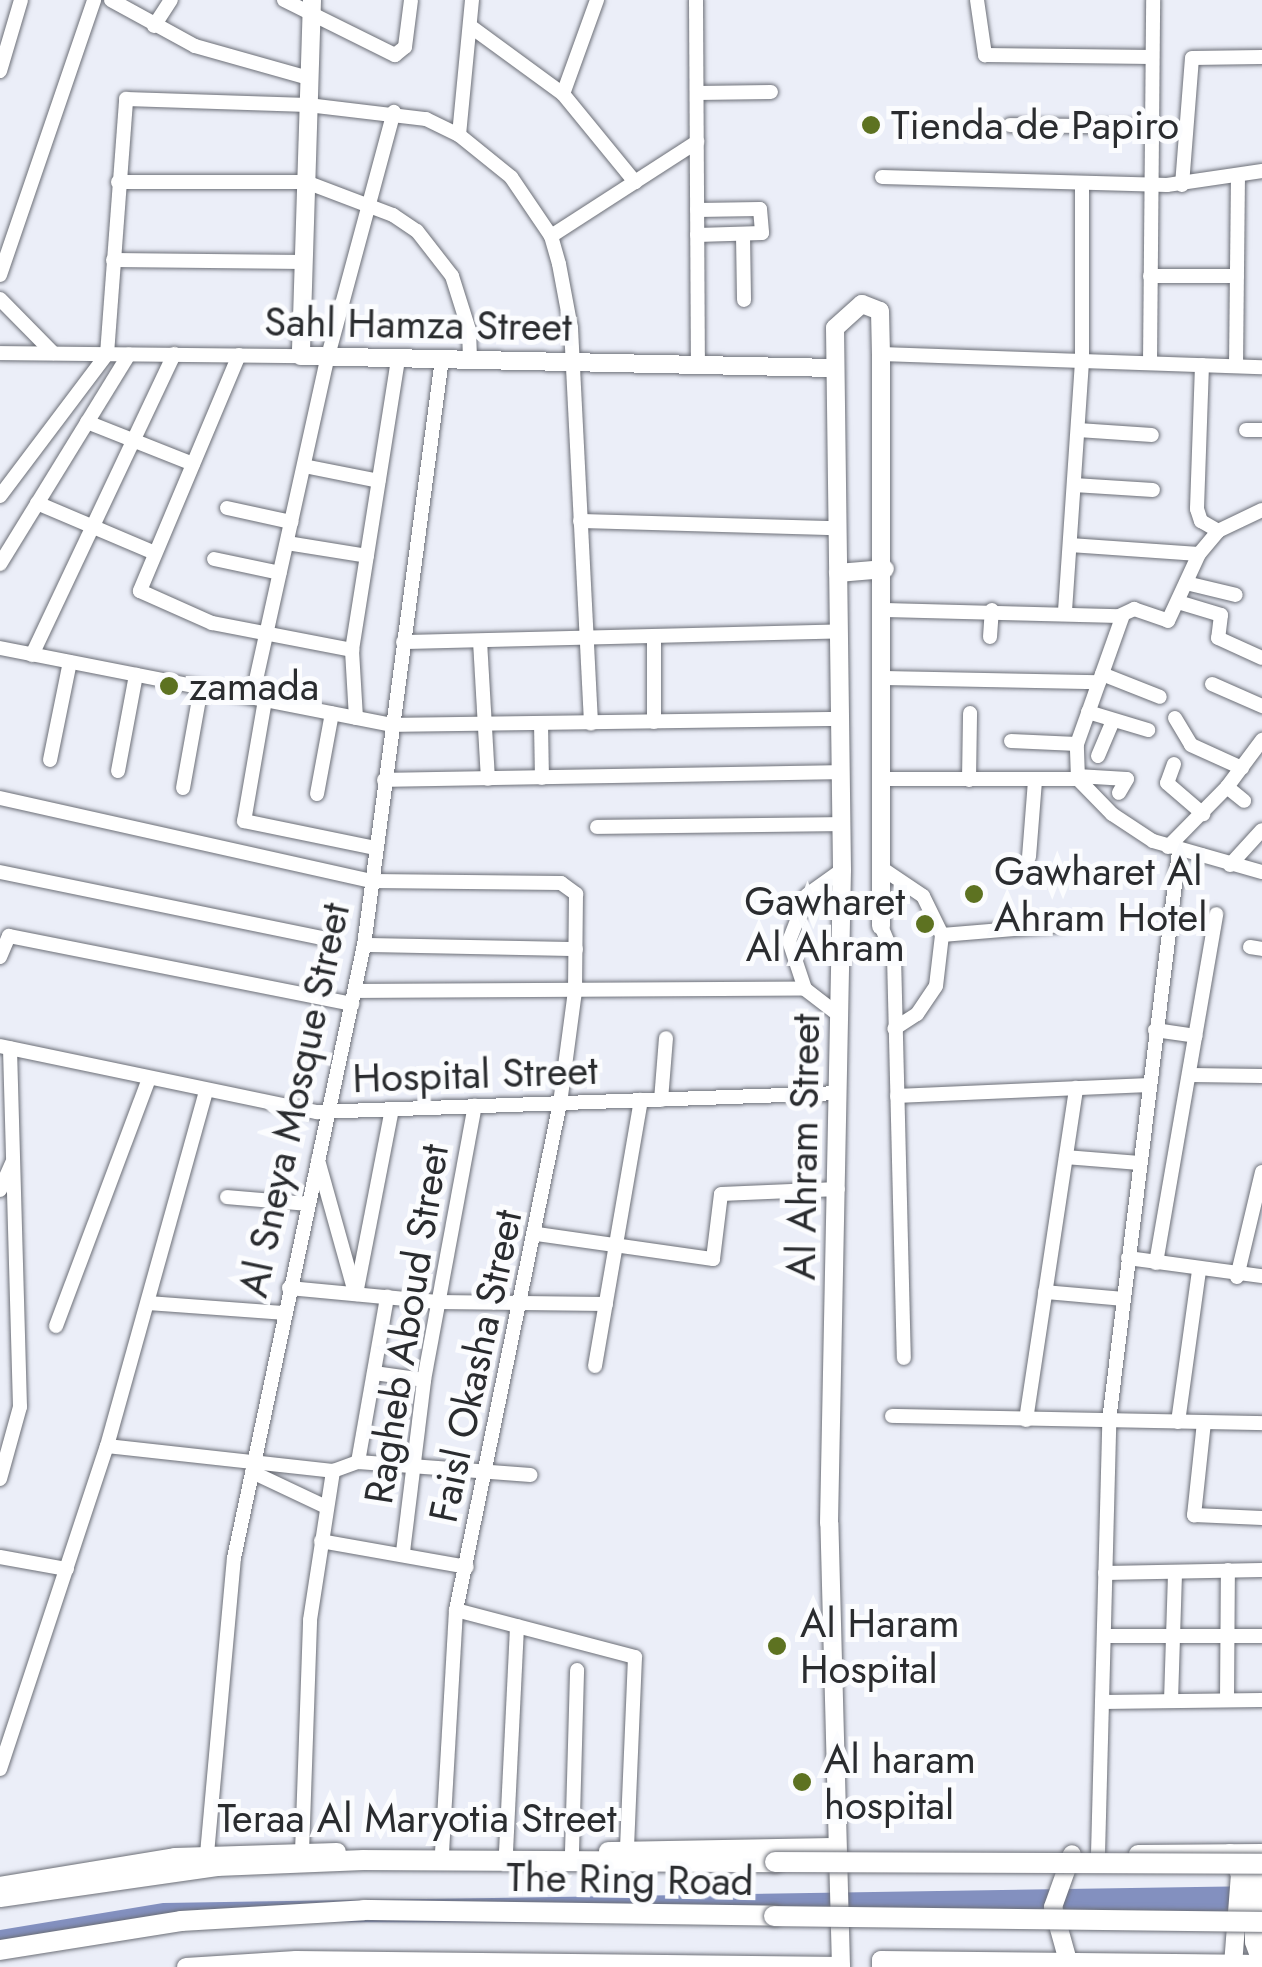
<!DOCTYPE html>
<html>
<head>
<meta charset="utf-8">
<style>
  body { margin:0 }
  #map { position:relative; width:1262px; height:1967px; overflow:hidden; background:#ebeef8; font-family:Jost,sans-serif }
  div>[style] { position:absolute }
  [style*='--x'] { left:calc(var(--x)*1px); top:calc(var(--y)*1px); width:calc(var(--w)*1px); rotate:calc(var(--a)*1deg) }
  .water>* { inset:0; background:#8390bf }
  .roads { filter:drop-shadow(0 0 2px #6c6f77) drop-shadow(0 0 2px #6c6f77) }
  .minor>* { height:14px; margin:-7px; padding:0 7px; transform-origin:7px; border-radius:7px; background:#fff }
  .major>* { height:18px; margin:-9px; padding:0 9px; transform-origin:9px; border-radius:9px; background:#fff }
  .highway>* { height:20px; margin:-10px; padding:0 10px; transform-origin:10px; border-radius:10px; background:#fff }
  .bridges { filter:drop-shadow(0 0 2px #6c6f77) drop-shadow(0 0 2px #6c6f77) }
  .highway-bridge>* { height:20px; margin:-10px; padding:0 10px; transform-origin:10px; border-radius:10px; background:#fff }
  .dots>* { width:28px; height:28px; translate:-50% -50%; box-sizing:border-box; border:5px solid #fbfcfe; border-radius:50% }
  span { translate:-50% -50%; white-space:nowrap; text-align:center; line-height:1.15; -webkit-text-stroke:10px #fbfcfe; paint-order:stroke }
  .poi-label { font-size:40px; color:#2a2c2f }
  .left { translate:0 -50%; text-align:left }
  .right { translate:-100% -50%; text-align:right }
  .street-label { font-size:40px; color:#2a2c2f }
</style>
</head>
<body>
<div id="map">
  <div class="water">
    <i style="clip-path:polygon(1262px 1886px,1262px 1924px,245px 1922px,0 1951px,0 1930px,163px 1903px)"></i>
  </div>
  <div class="roads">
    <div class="minor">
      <i style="--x:111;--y:0;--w:96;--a:28.7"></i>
      <i style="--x:195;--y:46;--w:118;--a:15.7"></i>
      <i style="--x:284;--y:0;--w:124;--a:26.4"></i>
      <i style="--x:395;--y:55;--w:13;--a:-39"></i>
      <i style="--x:405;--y:47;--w:47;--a:-82.7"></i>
      <i style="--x:696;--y:0;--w:365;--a:89.7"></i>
      <i style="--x:977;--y:0;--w:56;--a:81.7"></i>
      <i style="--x:985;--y:55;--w:167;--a:0.7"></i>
      <i style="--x:154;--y:26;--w:31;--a:-57"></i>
      <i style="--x:470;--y:26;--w:115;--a:36.2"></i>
      <i style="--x:563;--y:94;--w:114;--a:50.7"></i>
      <i style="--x:0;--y:71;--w:74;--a:-73.5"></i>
      <i style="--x:697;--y:93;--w:74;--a:-0.8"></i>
      <i style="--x:563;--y:94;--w:100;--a:-70.1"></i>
      <i style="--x:1010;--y:125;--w:142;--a:0.8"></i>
      <i style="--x:459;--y:135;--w:136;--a:-84.5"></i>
      <i style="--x:882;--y:177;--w:285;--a:1.6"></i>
      <i style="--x:1167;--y:185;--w:96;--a:-8.4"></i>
      <i style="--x:118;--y:182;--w:188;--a:0"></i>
      <i style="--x:306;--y:182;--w:93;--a:20.8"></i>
      <i style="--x:393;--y:215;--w:29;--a:34"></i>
      <i style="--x:417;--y:231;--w:57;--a:52.1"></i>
      <i style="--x:452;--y:276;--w:57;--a:72.5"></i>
      <i style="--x:469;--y:330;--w:29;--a:88"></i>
      <i style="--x:1182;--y:185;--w:127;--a:-85.5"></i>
      <i style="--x:1192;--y:58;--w:70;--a:-0.8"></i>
      <i style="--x:697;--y:210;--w:63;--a:-0.9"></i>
      <i style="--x:760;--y:209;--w:24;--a:85"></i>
      <i style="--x:762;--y:233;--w:65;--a:178.2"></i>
      <i style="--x:743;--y:235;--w:65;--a:89.1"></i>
      <i style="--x:551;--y:236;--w:174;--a:-32.8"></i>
      <i style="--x:113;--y:260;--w:191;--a:0.6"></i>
      <i style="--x:0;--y:275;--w:291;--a:-71.1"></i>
      <i style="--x:1150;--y:276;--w:87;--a:0"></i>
      <i style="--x:0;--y:299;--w:76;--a:45.5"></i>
      <i style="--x:0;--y:353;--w:301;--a:0.6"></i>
      <i style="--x:881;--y:354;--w:381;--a:2"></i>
      <i style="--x:239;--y:355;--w:256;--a:112.8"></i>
      <i style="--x:140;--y:591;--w:79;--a:24"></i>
      <i style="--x:212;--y:623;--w:143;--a:10.9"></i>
      <i style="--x:1150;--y:363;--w:363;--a:-89.5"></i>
      <i style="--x:1202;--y:365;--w:144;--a:92"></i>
      <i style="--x:1197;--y:509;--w:13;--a:72"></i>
      <i style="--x:1201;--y:521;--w:20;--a:30"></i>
      <i style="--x:1236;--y:366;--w:188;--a:-89.4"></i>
      <i style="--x:87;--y:422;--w:114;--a:21.6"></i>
      <i style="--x:1078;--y:430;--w:74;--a:3.9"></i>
      <i style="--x:1246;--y:430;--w:16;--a:0"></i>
      <i style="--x:304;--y:466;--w:76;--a:11.3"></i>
      <i style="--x:1074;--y:485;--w:79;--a:3.6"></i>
      <i style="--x:0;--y:496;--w:178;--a:-53"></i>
      <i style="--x:107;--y:354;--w:256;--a:-85.7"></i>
      <i style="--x:126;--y:99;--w:182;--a:1.9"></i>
      <i style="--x:308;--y:105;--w:119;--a:6.8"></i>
      <i style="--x:426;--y:119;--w:37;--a:26"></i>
      <i style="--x:459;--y:135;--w:67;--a:38.9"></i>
      <i style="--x:511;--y:177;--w:71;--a:55.9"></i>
      <i style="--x:551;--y:236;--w:29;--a:74"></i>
      <i style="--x:559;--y:264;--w:65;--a:79.4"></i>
      <i style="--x:571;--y:328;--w:396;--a:87.1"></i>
      <i style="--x:37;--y:503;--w:128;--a:23"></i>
      <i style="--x:227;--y:508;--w:66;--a:12.3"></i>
      <i style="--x:580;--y:521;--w:258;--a:1.6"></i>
      <i style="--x:287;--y:543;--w:81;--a:9.2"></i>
      <i style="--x:1070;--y:545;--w:129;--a:4"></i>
      <i style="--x:214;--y:559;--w:67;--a:12"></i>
      <i style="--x:0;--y:564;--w:246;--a:-58.4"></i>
      <i style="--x:1186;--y:583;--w:51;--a:13.5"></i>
      <i style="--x:1178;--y:602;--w:45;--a:16.8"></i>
      <i style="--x:1221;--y:615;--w:23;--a:97"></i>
      <i style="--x:1218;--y:638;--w:48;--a:24.4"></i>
      <i style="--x:885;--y:610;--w:234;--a:1.5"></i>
      <i style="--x:1119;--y:616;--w:17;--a:-25"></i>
      <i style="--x:1134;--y:609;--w:36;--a:19"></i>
      <i style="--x:1168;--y:621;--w:74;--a:-65.2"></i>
      <i style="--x:1199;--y:554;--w:30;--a:-50"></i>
      <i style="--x:1218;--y:531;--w:49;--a:-25.5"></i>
      <i style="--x:1065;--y:611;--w:251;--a:-86.1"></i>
      <i style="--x:1082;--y:361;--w:178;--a:-90"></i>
      <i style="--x:990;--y:637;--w:27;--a:-86"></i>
      <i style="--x:654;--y:638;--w:84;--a:90"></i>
      <i style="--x:480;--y:641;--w:138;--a:86.7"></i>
      <i style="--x:403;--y:642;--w:436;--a:-1.4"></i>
      <i style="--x:0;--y:648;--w:399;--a:11.1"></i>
      <i style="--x:392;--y:725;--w:448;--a:-0.8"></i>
      <i style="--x:32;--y:655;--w:333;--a:-64.7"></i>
      <i style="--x:1102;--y:674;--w:62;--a:21.6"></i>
      <i style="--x:884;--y:678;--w:215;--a:1.1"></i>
      <i style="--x:1212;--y:684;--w:55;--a:23.7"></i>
      <i style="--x:252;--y:698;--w:350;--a:-77.5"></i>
      <i style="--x:328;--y:356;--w:253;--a:-74.9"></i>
      <i style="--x:265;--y:700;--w:123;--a:99.8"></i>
      <i style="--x:244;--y:821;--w:135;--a:11.6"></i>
      <i style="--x:1088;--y:712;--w:63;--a:16.7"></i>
      <i style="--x:356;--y:718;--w:68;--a:-93.4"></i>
      <i style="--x:352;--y:650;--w:296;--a:-81"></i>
      <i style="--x:1175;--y:718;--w:31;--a:59"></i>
      <i style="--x:1191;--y:745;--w:56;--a:24.3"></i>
      <i style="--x:541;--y:723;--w:55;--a:89"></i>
      <i style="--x:1011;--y:741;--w:66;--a:2.6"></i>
      <i style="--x:1098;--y:756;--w:38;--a:-67"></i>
      <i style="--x:50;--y:760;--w:100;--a:-78.5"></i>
      <i style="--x:1174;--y:764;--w:20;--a:110"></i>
      <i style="--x:1167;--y:783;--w:48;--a:40.7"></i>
      <i style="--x:118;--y:771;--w:98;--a:-79.4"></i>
      <i style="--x:1077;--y:776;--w:50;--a:3.4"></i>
      <i style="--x:1127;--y:779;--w:16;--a:120"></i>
      <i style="--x:882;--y:779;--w:196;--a:0"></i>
      <i style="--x:1078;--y:779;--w:49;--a:45.8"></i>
      <i style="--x:1112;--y:814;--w:49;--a:33.4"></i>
      <i style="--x:1153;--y:841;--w:113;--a:15.9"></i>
      <i style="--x:1078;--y:779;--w:35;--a:-92"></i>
      <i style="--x:1077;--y:744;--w:137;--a:-70.4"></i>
      <i style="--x:384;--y:780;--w:457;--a:-1"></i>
      <i style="--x:969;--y:780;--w:67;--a:-89.1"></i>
      <i style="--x:1227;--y:787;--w:22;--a:39"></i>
      <i style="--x:183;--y:788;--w:102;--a:-79.8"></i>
      <i style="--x:317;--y:794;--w:82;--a:-79.5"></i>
      <i style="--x:0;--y:798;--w:381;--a:12.6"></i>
      <i style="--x:372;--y:881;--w:189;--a:0.6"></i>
      <i style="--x:561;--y:883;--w:19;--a:36"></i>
      <i style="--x:576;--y:894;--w:97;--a:90.6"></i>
      <i style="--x:575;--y:991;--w:113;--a:97.6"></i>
      <i style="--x:560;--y:1103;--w:518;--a:101.59"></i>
      <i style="--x:456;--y:1610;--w:243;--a:93.3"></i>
      <i style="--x:597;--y:827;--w:244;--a:-0.7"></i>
      <i style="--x:1168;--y:847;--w:84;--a:-45.5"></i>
      <i style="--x:1227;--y:787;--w:59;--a:-53.3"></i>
      <i style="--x:1029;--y:857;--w:77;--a:-85.5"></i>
      <i style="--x:1230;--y:865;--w:47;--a:-47.6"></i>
      <i style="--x:880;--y:867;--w:52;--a:34"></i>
      <i style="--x:923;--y:896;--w:43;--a:64"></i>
      <i style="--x:942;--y:935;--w:51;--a:96.7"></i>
      <i style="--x:936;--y:986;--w:34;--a:124"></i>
      <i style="--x:917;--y:1014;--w:27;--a:147"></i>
      <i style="--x:0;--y:872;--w:328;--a:11.6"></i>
      <i style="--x:881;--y:926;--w:33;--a:67"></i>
      <i style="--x:894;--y:956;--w:402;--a:88.6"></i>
      <i style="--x:942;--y:935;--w:120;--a:-4.8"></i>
      <i style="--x:364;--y:945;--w:212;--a:1.1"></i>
      <i style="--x:1250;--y:947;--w:12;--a:9"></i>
      <i style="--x:0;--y:957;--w:23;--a:-67"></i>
      <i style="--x:9;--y:936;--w:350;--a:11.2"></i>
      <i style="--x:355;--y:991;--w:450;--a:-0.3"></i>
      <i style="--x:840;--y:1016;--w:44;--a:-142.4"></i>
      <i style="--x:805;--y:989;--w:51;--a:-108.4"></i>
      <i style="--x:789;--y:941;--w:49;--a:-68.6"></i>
      <i style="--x:807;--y:895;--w:43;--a:-35.5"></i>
      <i style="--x:1155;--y:1030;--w:41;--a:8.3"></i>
      <i style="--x:0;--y:1046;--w:324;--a:11.8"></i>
      <i style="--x:317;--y:1112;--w:522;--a:-2.08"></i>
      <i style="--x:1191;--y:1075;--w:71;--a:0.8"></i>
      <i style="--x:897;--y:1096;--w:251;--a:-2.5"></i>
      <i style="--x:661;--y:1100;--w:62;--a:-85.4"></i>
      <i style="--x:1066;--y:1157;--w:73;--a:4.7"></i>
      <i style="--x:318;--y:1160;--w:134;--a:74.4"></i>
      <i style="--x:0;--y:1190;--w:30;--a:-66"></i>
      <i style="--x:227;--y:1197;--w:81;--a:4.9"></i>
      <i style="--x:537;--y:1234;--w:178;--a:8.1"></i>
      <i style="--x:713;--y:1259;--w:65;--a:-83"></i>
      <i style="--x:721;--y:1194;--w:117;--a:-2.4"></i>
      <i style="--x:1128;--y:1258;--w:135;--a:7.7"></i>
      <i style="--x:1156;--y:1263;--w:354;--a:-80.2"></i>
      <i style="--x:1237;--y:1277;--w:108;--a:-76.6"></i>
      <i style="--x:289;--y:1288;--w:149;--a:5.4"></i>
      <i style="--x:437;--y:1302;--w:169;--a:0.7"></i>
      <i style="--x:1045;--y:1292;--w:78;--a:5.1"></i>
      <i style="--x:356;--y:1294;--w:188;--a:-79"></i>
      <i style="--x:148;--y:1303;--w:135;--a:4.2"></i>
      <i style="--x:56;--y:1326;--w:262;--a:-69.4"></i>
      <i style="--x:595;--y:1366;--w:270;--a:-80.2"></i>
      <i style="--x:374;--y:1373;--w:50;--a:8"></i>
      <i style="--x:892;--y:1416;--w:370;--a:1.1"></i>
      <i style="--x:1026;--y:1420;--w:336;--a:-81.4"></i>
      <i style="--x:1178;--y:1422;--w:153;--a:-82.1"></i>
      <i style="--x:1204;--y:1422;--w:94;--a:96.1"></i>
      <i style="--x:1194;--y:1515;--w:68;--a:2.5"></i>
      <i style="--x:107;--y:1446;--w:227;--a:6.3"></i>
      <i style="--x:333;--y:1471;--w:27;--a:-20"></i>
      <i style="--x:358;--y:1462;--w:173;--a:4.3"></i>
      <i style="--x:358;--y:1462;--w:168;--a:-80"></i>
      <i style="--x:252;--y:1472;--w:82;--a:25.3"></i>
      <i style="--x:0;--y:1479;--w:75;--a:-74.5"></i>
      <i style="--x:20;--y:1407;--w:359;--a:-91.6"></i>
      <i style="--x:321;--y:1541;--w:148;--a:10.1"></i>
      <i style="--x:403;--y:1552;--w:173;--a:-83"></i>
      <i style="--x:424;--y:1380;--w:279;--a:-79.5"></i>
      <i style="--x:0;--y:1557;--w:68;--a:10.2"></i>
      <i style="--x:1105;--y:1573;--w:157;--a:-1.1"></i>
      <i style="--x:456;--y:1610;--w:185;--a:14.7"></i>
      <i style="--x:635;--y:1657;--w:194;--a:92.4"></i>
      <i style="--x:1104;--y:1636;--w:158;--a:0"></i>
      <i style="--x:1227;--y:1700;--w:130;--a:-89.6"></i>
      <i style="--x:1171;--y:1701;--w:129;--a:-88.2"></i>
      <i style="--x:1102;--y:1702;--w:160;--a:-0.7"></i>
      <i style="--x:0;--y:1769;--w:340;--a:-71.7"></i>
      <i style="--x:107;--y:1446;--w:365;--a:-74.4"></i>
      <i style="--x:302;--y:1852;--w:232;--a:-88"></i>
      <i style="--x:310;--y:1620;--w:151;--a:-81.2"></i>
      <i style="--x:506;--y:1852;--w:226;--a:-87.2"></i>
      <i style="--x:572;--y:1852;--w:182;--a:-88.4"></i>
      <i style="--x:207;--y:1854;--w:297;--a:-84.8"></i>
      <i style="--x:234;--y:1558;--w:627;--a:-78.03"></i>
      <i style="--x:364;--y:945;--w:591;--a:-82.42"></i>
      <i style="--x:1098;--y:1854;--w:433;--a:-88.5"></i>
      <i style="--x:1109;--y:1421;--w:573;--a:-82.99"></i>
    </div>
    <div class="major">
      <i style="--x:312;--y:0;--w:356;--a:91.8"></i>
      <i style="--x:301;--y:356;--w:534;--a:1.29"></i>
      <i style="--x:838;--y:573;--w:47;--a:-4.9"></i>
      <i style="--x:608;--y:1851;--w:229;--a:-1"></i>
      <i style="--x:1230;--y:1853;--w:23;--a:65"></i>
      <i style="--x:1240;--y:1874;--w:90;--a:94.4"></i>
      <i style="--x:1138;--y:1854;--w:124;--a:-0.5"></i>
      <i style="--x:0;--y:1886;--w:177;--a:-9.4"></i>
      <i style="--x:175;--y:1857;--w:162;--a:-1.8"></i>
      <i style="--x:1068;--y:1961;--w:56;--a:-105.5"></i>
      <i style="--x:1053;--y:1907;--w:56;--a:-70.3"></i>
      <i style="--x:1262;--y:1964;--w:23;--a:-110"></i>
      <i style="--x:1254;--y:1942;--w:67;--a:-90"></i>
      <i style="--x:1254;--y:1875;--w:21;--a:-67"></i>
      <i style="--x:186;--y:1967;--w:110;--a:-3.6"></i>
      <i style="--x:296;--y:1960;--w:545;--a:0.63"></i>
      <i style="--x:841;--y:1967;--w:444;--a:-91.5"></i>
      <i style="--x:829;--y:1523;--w:653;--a:-88.86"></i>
      <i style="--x:842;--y:870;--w:542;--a:-90.74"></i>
      <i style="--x:835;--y:328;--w:36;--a:-42"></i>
      <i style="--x:862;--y:304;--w:19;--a:21"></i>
      <i style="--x:880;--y:311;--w:43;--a:88.7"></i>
      <i style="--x:881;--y:354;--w:572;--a:90"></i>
      <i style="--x:881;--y:1967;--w:7;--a:-90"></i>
      <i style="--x:881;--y:1960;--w:381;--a:0.6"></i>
    </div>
    <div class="highway">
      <i style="--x:0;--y:1897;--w:219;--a:-8.1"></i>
      <i style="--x:217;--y:1866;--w:147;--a:-2.3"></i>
      <i style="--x:364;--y:1860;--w:411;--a:0.3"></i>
      <i style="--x:0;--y:1950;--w:183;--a:-9.1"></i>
      <i style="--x:181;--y:1921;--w:183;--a:-3.4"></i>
      <i style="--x:364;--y:1910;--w:410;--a:0.8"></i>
    </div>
  </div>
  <div class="bridges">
    <div class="highway-bridge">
      <i style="--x:775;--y:1862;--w:487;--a:0.2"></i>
      <i style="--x:774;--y:1916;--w:488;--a:0.7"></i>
    </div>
  </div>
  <div class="dots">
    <i style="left:871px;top:125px;background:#5d7221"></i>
    <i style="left:169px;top:686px;background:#5d7221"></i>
    <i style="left:974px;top:894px;background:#5d7221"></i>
    <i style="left:925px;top:924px;background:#5d7221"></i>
    <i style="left:777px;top:1646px;background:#5d7221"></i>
    <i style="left:802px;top:1782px;background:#5d7221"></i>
  </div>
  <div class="poi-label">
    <span class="left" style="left:891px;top:125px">Tienda de Papiro</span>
    <span class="left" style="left:189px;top:686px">zamada</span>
    <span class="left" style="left:994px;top:894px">Gawharet Al<br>Ahram Hotel</span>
    <span class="right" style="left:905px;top:924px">Gawharet<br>Al Ahram</span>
    <span class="left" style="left:800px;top:1646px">Al Haram<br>Hospital</span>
    <span class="left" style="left:824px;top:1782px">Al haram<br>hospital</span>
  </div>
  <div class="street-label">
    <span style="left:418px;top:324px;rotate:1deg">Sahl Hamza Street</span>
    <span style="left:475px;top:1074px;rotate:-2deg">Hospital Street</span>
    <span style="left:294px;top:1100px;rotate:-78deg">Al Sneya Mosque Street</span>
    <span style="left:803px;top:1147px;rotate:-89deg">Al Ahram Street</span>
    <span style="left:406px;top:1324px;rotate:-81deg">Ragheb Aboud Street</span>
    <span style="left:475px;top:1366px;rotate:-78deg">Faisl Okasha Street</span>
    <span style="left:417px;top:1818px">Teraa Al Maryotia Street</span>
    <span style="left:630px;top:1879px;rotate:1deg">The Ring Road</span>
  </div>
</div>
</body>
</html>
